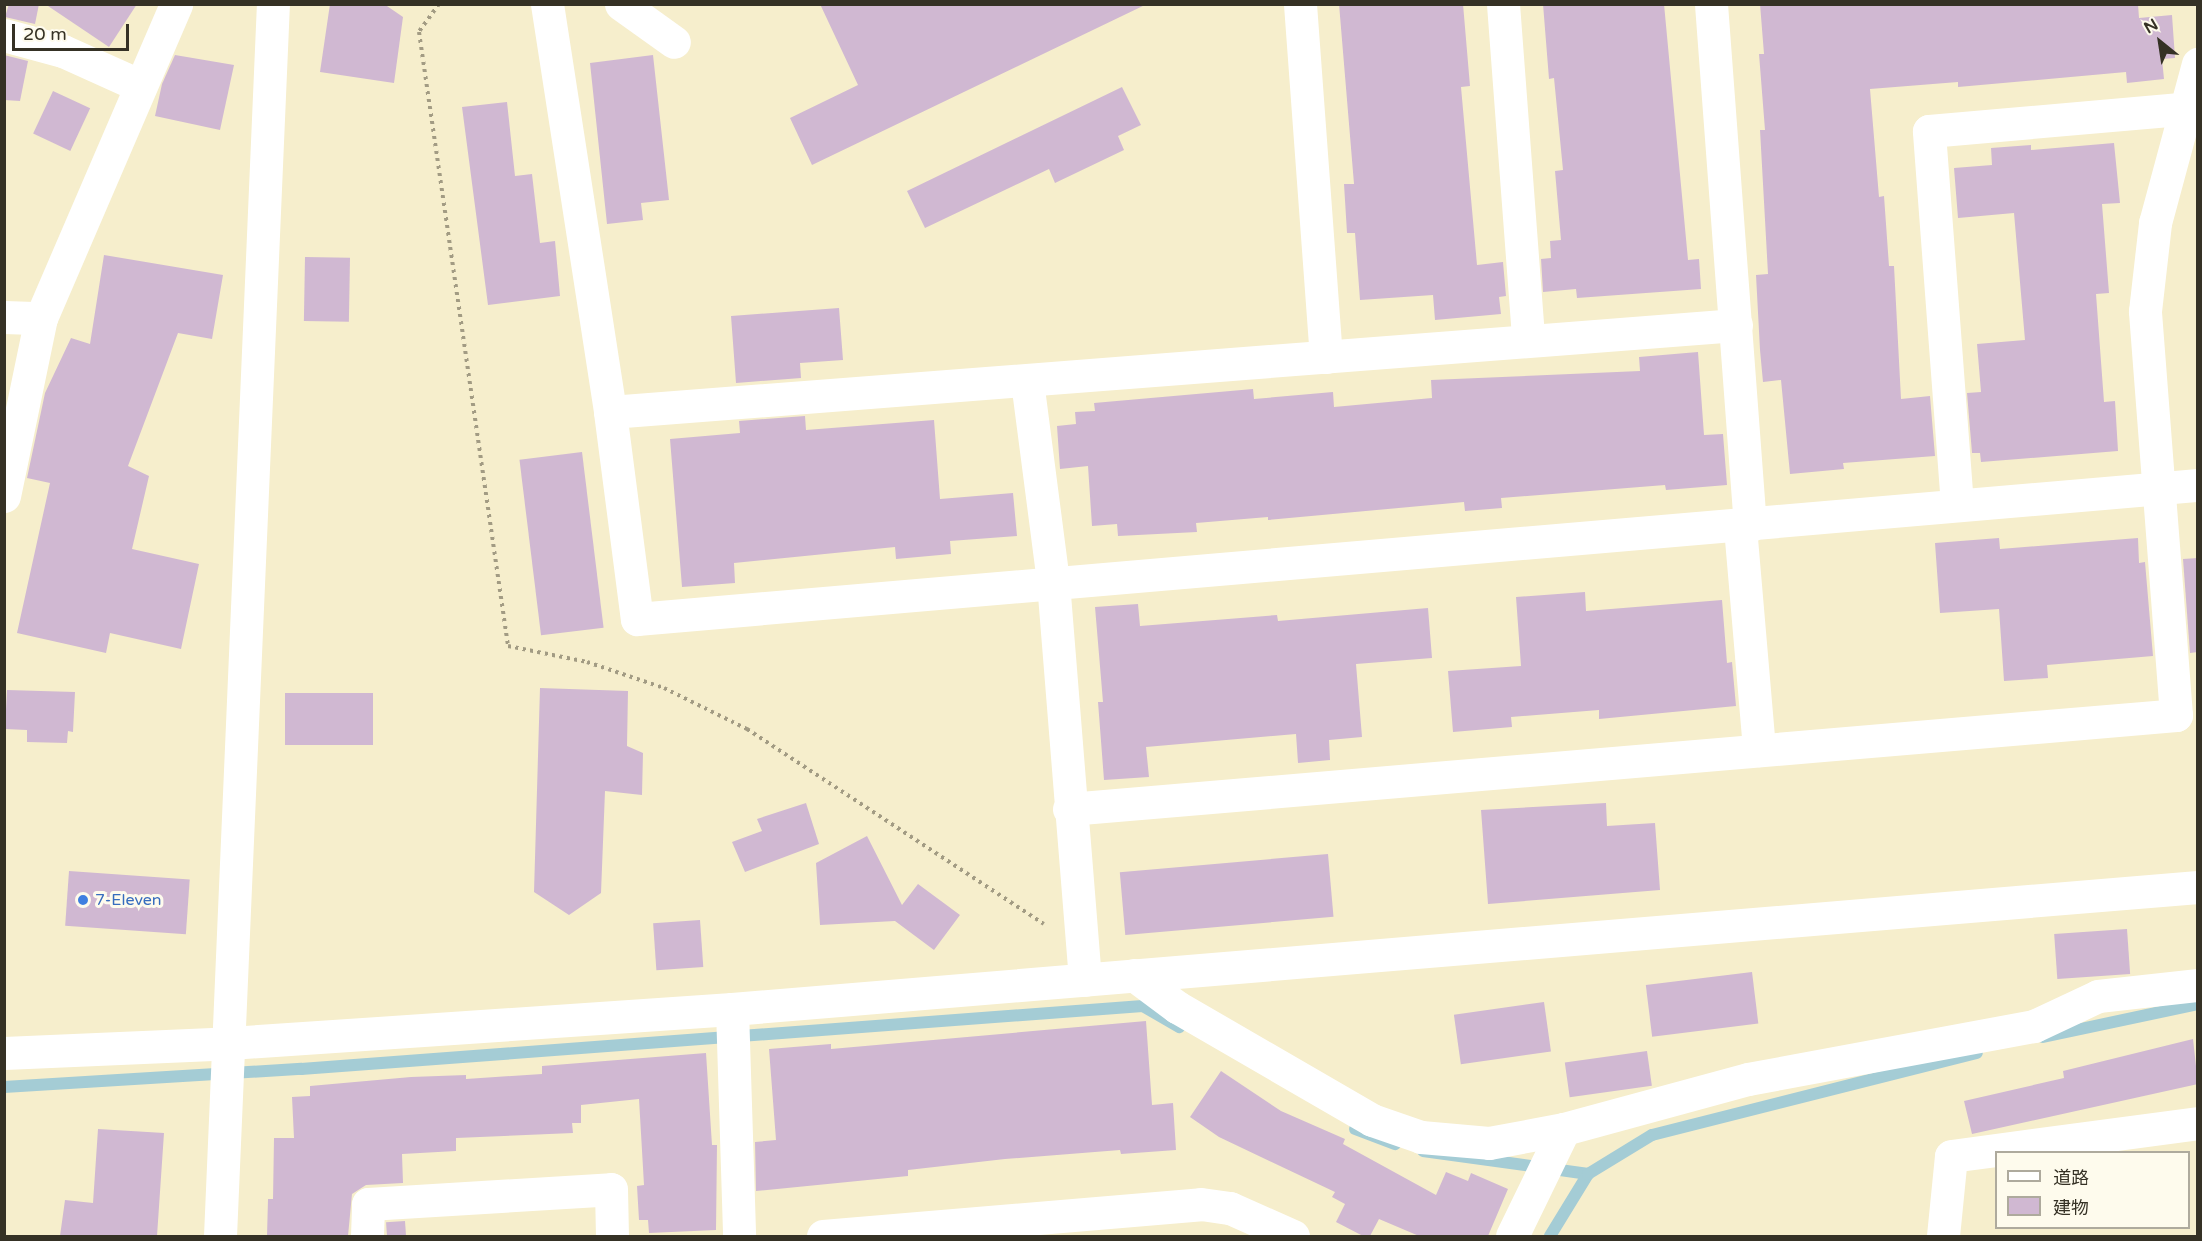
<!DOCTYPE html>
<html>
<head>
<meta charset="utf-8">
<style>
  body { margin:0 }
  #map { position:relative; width:2202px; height:1241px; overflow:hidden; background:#f6eecc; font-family:"Varela Round","Noto Sans JP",sans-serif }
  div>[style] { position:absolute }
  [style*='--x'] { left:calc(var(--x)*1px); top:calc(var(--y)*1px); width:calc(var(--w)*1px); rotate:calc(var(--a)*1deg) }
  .stream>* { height:12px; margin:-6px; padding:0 6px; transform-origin:6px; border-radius:6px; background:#a4ccd5 }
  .building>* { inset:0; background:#d0b8d2; transform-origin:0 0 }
  .path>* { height:4px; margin-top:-2px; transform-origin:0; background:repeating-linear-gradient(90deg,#a29b83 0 3px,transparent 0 7.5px) }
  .minor>* { height:33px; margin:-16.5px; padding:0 16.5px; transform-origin:16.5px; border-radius:16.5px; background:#fff }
  .dots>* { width:16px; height:16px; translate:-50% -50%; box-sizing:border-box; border:3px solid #fefbed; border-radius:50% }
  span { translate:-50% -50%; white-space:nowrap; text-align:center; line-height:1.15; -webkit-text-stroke:6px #fefbed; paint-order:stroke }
  .shop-label { font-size:16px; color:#366cbe }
  .left { translate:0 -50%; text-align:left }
  .frame { position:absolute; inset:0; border:6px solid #353125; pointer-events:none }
  .legend { position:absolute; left:1995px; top:1151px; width:195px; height:78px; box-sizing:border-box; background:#fefbed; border:2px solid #aeaa9d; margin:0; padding:8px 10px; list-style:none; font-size:18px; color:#353125 }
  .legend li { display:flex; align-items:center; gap:12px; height:30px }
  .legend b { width:30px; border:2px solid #aeaa9d }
  .north { position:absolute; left:2130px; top:12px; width:60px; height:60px; -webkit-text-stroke:4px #fefbed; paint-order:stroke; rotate:330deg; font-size:16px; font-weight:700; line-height:24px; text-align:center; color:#353125 }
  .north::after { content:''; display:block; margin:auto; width:21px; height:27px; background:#353125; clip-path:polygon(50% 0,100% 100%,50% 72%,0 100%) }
  .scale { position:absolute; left:12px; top:24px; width:117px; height:27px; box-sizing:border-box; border:3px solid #353125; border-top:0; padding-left:8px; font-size:18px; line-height:21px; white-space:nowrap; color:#353125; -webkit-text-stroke:4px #fefbed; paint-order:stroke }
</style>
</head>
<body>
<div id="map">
  <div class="stream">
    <i style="--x:2043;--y:1037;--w:158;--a:-12"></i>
    <i style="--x:4;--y:1087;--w:298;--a:-3.5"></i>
    <i style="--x:301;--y:1069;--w:844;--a:-4.28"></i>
    <i style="--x:1143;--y:1006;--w:42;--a:30.3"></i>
    <i style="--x:1355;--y:1129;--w:43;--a:20.6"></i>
    <i style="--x:1423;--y:1151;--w:167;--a:7.9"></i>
    <i style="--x:1550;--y:1236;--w:73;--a:-58.5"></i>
    <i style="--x:1588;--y:1174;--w:75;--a:-31.4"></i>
    <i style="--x:1652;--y:1135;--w:335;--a:-14.2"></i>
  </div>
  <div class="building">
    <i style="clip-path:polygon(9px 4px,39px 4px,35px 24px,5px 17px)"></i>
    <i style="clip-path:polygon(45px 4px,137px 4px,109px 47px)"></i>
    <i style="clip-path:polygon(330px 4px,384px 4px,403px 17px,394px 83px,320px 72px)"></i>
    <i style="clip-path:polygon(820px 4px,1147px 4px,812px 165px,790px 118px,858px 85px)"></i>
    <i style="clip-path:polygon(1339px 4px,1463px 4px,1470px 86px,1461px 87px,1477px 265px,1503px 262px,1506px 296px,1499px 297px,1501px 314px,1435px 320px,1433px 295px,1360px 300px,1355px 233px,1347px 233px,1344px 184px,1354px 184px)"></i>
    <i style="clip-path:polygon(1543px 4px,1664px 4px,1688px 260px,1699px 259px,1701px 289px,1577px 298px,1576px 289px,1543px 292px,1541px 259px,1551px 258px,1550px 241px,1561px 240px,1555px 171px,1563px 170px,1554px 78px,1549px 79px)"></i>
    <i style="clip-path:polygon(1760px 4px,2138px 4px,2139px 18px,2172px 15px,2175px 58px,2162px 59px,2164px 79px,2127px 83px,2126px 72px,1958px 87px,1958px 82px,1870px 89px,1879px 197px,1884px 196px,1889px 266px,1894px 266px,1901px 399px,1930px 396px,1935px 456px,1843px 463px,1844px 469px,1790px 474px,1781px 380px,1763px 382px,1760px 350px,1756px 275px,1768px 274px,1760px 130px,1765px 130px,1759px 54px,1764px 54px)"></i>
    <i style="clip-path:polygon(4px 55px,28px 61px,20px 101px,4px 100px)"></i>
    <i style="clip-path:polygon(175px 55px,234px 65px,220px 130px,155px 116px,162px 84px)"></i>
    <i style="clip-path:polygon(653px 55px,669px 200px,641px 203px,643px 220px,607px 224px,590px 63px)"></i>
    <i style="clip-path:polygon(1122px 87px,1141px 125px,1118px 136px,1124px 150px,1055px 183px,1049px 169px,925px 228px,907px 191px)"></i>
    <i style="left:53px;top:91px;width:41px;height:47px;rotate:25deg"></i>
    <i style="clip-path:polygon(507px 102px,515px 176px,532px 174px,540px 243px,555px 241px,560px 296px,488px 305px,462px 107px)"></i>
    <i style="clip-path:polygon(2114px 143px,2120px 203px,2102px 204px,2109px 293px,2096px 294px,2104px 402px,2115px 401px,2118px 451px,1981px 462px,1980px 453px,1972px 453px,1967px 393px,1981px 392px,1977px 344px,2025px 340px,2014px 213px,1958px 218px,1954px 168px,1992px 165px,1991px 148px,2031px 145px,2031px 150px)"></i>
    <i style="clip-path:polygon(104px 255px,223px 275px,212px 339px,178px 333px,128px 466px,149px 476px,132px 549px,199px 564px,181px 649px,110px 633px,106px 653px,17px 633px,50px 483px,27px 478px,41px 412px,45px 393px,71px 338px,90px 344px)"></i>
    <i style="left:305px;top:257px;width:45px;height:64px;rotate:1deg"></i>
    <i style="clip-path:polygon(839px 308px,843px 360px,800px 363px,801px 378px,736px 383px,731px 316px)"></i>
    <i style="clip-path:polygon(1698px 352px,1704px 435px,1723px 434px,1727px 485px,1666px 490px,1665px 485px,1501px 498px,1502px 508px,1465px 511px,1464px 502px,1268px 520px,1268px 517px,1196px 523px,1197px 532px,1118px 536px,1117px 524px,1092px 526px,1088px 466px,1060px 469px,1057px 426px,1076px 424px,1075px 412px,1095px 411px,1094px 403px,1253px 389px,1254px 399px,1333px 392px,1334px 407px,1432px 398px,1431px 380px,1640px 371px,1639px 357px)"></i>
    <i style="clip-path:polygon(805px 416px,806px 430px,934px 420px,940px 499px,1013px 493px,1017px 536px,950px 541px,951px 554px,896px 559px,895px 547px,734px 563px,735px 583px,682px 587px,670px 439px,740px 433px,739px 421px)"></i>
    <i style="left:582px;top:452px;width:177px;height:63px;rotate:83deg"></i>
    <i style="clip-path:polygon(1999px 538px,2000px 549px,2138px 538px,2139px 563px,2145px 562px,2153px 656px,2047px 665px,2048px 678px,2004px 681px,1999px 609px,1940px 613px,1935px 543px)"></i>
    <i style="clip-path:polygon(2198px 558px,2198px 652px,2190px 653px,2183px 559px)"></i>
    <i style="clip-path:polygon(1585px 592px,1586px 611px,1722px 600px,1727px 663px,1732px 662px,1736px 706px,1599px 719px,1599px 710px,1511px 717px,1512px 727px,1453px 732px,1448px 671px,1521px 666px,1516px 597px)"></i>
    <i style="clip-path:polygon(1138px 604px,1140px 626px,1277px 615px,1278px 621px,1428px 608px,1432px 658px,1356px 664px,1362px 737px,1329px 740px,1330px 760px,1298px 763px,1296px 734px,1146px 747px,1149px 777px,1104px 780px,1098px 702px,1103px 702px,1095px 607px)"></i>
    <i style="clip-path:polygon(540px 688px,628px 691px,627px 746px,643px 753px,642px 795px,605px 791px,601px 893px,569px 915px,534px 892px)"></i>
    <i style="clip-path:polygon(7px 690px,75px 692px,73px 732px,68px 731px,67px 743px,27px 742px,27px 730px,5px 729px)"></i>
    <i style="left:285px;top:693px;width:88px;height:52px"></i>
    <i style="clip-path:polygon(806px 803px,819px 844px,745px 872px,732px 842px,762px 831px,757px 819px)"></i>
    <i style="clip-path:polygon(1606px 803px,1607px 826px,1655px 823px,1660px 890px,1488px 904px,1481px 810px)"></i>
    <i style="clip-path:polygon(867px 836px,902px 905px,918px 884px,960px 915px,934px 950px,895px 921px,820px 925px,816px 863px)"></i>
    <i style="left:1328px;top:854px;width:63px;height:209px;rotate:85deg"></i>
    <i style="left:69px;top:871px;width:121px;height:55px;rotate:4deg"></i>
    <i style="left:700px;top:920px;width:47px;height:47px;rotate:86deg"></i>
    <i style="left:2127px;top:929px;width:45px;height:73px;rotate:86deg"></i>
    <i style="left:1752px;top:972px;width:52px;height:107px;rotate:83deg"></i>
    <i style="left:1544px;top:1002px;width:50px;height:91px;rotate:82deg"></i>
    <i style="clip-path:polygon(1146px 1021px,1152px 1105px,1173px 1103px,1176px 1150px,1121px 1154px,1120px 1150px,1005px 1159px,908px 1170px,908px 1176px,756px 1191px,755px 1142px,776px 1140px,769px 1049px,831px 1044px,831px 1049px)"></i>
    <i style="clip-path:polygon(2193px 1039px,2198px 1084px,1972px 1134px,1964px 1101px,2064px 1078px,2063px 1071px)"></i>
    <i style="left:1647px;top:1051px;width:35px;height:83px;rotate:82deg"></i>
    <i style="clip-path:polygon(706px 1053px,712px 1145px,717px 1145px,716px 1230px,649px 1233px,648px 1220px,639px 1220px,637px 1186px,644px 1185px,639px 1099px,581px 1105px,581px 1123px,572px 1123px,573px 1133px,456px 1138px,456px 1151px,402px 1154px,403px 1183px,366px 1185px,352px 1194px,348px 1236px,267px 1236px,268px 1199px,273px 1199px,274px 1138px,294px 1138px,292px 1097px,310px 1096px,310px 1086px,411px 1077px,466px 1075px,466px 1079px,542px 1074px,542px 1066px)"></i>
    <i style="clip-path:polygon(1221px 1071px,1281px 1111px,1345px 1139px,1343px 1144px,1436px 1195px,1446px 1172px,1468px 1181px,1471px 1173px,1508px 1189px,1488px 1236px,1419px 1236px,1379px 1219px,1370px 1236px,1363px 1236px,1336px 1222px,1345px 1204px,1332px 1197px,1335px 1192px,1219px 1137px,1190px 1117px)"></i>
    <i style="clip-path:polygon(98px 1129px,164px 1133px,157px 1236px,60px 1236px,65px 1200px,93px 1203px)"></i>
    <i style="left:405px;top:1221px;width:15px;height:19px;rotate:86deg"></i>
  </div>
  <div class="path">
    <i style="--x:439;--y:4;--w:34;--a:126"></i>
    <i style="--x:419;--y:32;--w:620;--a:81.75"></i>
    <i style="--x:508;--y:646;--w:81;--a:11.4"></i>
    <i style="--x:587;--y:662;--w:81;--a:18.7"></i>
    <i style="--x:664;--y:688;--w:93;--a:26.3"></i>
    <i style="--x:747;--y:729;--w:355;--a:33.3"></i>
  </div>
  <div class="minor">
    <i style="--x:547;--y:4;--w:413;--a:81.2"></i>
    <i style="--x:621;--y:4;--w:65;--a:35.6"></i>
    <i style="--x:1300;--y:4;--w:354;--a:85.8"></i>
    <i style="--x:1503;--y:4;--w:337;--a:85.7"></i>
    <i style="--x:1711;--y:4;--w:523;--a:85.73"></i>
    <i style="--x:4;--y:35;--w:61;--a:15.2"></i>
    <i style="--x:63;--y:51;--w:85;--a:24.2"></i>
    <i style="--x:4;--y:317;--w:37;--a:2"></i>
    <i style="--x:1736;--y:325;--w:1129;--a:175.58"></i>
    <i style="--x:610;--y:412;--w:209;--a:82.6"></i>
    <i style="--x:637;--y:619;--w:1567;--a:-4.91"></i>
    <i style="--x:1027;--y:381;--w:203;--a:82.6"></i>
    <i style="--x:1053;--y:582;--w:399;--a:85.4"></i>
    <i style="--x:4;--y:496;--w:182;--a:-78.3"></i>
    <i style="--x:41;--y:318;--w:342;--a:-66.7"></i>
    <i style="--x:1957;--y:505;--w:375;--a:-94.3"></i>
    <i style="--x:1929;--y:131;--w:255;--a:-5"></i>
    <i style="--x:1740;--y:527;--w:224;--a:85.1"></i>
    <i style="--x:1069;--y:809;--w:1111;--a:-4.85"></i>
    <i style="--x:2176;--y:715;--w:405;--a:-94.4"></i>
    <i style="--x:2145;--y:311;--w:89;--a:-83.5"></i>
    <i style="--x:2155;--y:223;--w:165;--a:-74.9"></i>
    <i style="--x:1134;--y:975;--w:54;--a:36.7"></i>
    <i style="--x:1177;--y:1007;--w:225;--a:30.1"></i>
    <i style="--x:1372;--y:1120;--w:52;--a:19.1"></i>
    <i style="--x:1421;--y:1137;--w:68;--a:5"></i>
    <i style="--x:1489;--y:1143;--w:76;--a:-10.6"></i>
    <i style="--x:1564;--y:1129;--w:191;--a:-15.2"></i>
    <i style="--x:1748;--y:1079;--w:291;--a:-10.5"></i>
    <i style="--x:2034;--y:1026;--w:71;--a:-25.1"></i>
    <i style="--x:2098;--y:996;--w:101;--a:-6.3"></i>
    <i style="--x:732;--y:1009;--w:227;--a:88.2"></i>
    <i style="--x:4;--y:1053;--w:226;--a:-2.5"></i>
    <i style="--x:230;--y:1043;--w:503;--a:-3.87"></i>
    <i style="--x:732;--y:1009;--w:1471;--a:-4.76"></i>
    <i style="--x:220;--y:1236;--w:1233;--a:-87.54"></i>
    <i style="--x:367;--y:1236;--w:32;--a:-88"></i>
    <i style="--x:368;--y:1204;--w:243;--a:-3.5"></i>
    <i style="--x:611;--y:1189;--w:47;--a:88.8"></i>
    <i style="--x:823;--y:1236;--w:379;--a:-4.8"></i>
    <i style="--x:1201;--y:1204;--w:29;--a:8"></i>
    <i style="--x:1230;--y:1208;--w:69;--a:24"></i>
    <i style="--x:1512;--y:1236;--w:119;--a:-64.1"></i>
    <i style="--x:1943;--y:1236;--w:80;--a:-84.3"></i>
    <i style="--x:1951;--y:1156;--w:249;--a:-7.6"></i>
  </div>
  <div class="dots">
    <i style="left:83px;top:900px;background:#3f7fe0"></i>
  </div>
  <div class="shop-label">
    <span class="left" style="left:95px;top:900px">7-Eleven</span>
  </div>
  <div class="frame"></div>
  <ul class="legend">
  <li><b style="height:8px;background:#fff"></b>道路</li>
  <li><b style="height:16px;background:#d0b8d2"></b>建物</li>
  </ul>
  <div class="north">N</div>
  <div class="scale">20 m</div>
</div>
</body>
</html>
